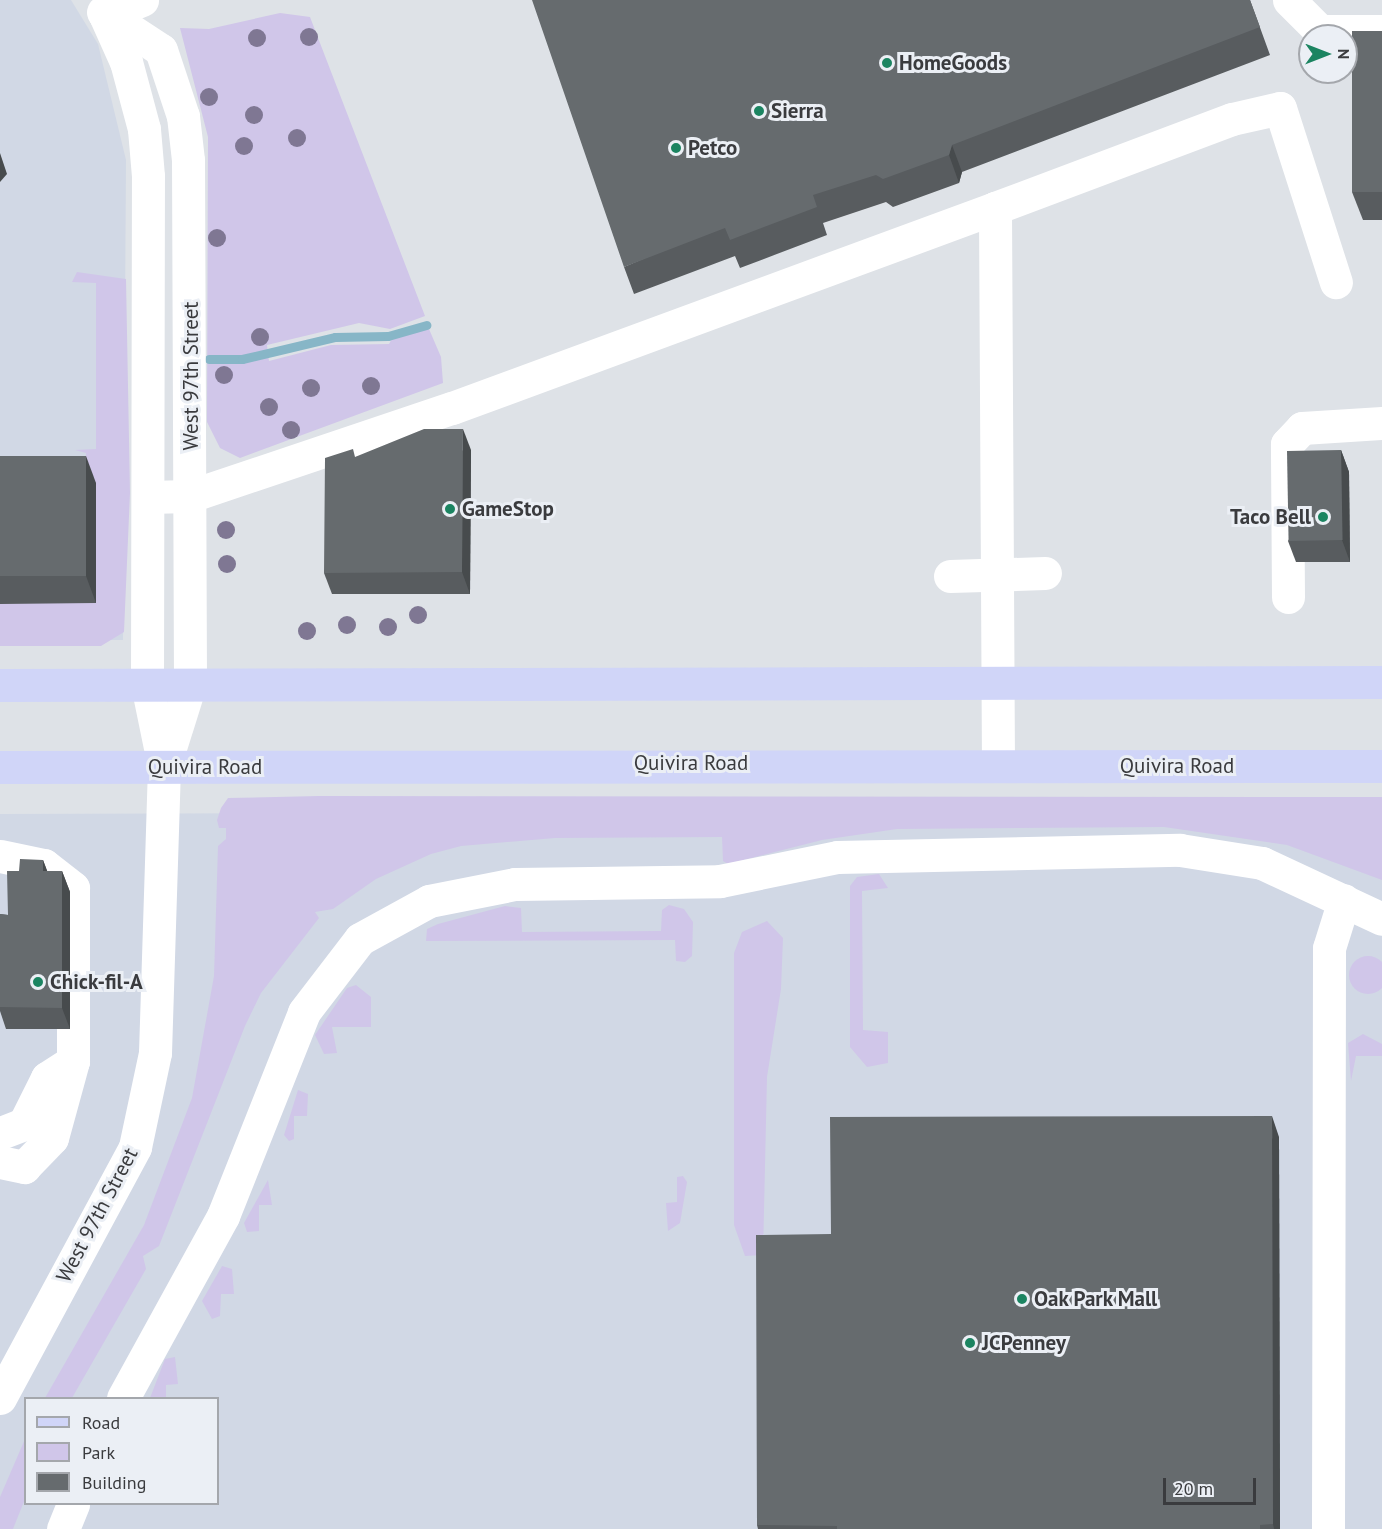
<!DOCTYPE html>
<html>
<head>
<meta charset="utf-8">
<style>
  body { margin:0 }
  #map { position:relative; width:1382px; height:1529px; overflow:hidden; background:#dee2e7; font-family:"PT Sans",sans-serif }
  div>[style] { position:absolute }
  [style*='--x'] { left:calc(var(--x)*1px); top:calc(var(--y)*1px); width:calc(var(--w)*1px); rotate:calc(var(--a)*1deg) }
  .built>* { inset:0; background:#d1d8e5 }
  .green>* { inset:0; background:#d0c6e9 }
  .round { border-radius:50% }
  .stream>* { height:9px; margin:-4.5px; padding:0 4.5px; transform-origin:4.5px; border-radius:4.5px; background:#87b6c7 }
  .minor>* { height:33px; margin:-16.5px; padding:0 16.5px; transform-origin:16.5px; border-radius:16.5px; background:#fff }
  .major>* { height:33px; margin:-16.5px; padding:0 16.5px; transform-origin:16.5px; border-radius:16.5px; background:#d0d5f8 }
  .trees>* { width:18px; height:18px; margin:-9px; border-radius:50%; background:#7f7793 }
  .wall>* { inset:0; background:#585c5f }
  .shaded-wall>* { inset:0; background:#474b4d }
  .building>* { inset:0; background:#666b6e; transform-origin:0 0 }
  .dots>* { width:16px; height:16px; translate:-50% -50%; box-sizing:border-box; border:3px solid #ebeff5; border-radius:50% }
  span { translate:-50% -50%; white-space:nowrap; text-align:center; line-height:1.15; -webkit-text-stroke:6px #ebeff5; paint-order:stroke }
  .poi-label { font-size:21px; color:#3a3b3e; font-weight:700 }
  .left { translate:0 -50%; text-align:left }
  .right { translate:-100% -50%; text-align:right }
  .street-label { font-size:21px; color:#3a3b3e }
  .legend { position:absolute; left:24px; top:1397px; width:195px; height:108px; box-sizing:border-box; background:#ebeff5; border:2px solid #a4a7ac; margin:0; padding:8px 10px; list-style:none; font-size:18px; color:#3a3b3e }
  .legend li { display:flex; align-items:center; gap:12px; height:30px }
  .legend b { width:30px; border:2px solid #a4a7ac }
  .north { position:absolute; left:1298px; top:24px; width:60px; height:60px; box-sizing:border-box; background:#ebeff5; border:2px solid #a4a7ac; border-radius:50%; rotate:90deg; font-size:16px; font-weight:700; line-height:24px; text-align:center; color:#3a3b3e }
  .north::after { content:''; display:block; margin:auto; width:21px; height:27px; background:#1b8461; clip-path:polygon(50% 0,100% 100%,50% 72%,0 100%) }
  .scale { position:absolute; left:1163px; top:1478px; width:93px; height:27px; box-sizing:border-box; border:3px solid #3a3b3e; border-top:0; padding-left:8px; font-size:18px; line-height:21px; white-space:nowrap; color:#3a3b3e; -webkit-text-stroke:4px #ebeff5; paint-order:stroke }
</style>
</head>
<body>
<div id="map">
  <div class="built">
    <i style="clip-path:polygon(0 0,71px 0,98px 44px,126px 160px,123px 640px,0 640px)"></i>
    <i style="clip-path:polygon(evenodd,1382px 810px,1382px 1529px,0 1529px,0 814px,1382px 810px,26px 1398px,218px 1398px,218px 1504px,26px 1504px,26px 1398px)"></i>
  </div>
  <div class="green">
    <i style="clip-path:polygon(280px 13px,310px 17px,425px 316px,390px 329px,359px 323px,267px 345px,269px 361px,331px 345px,389px 344px,393px 337px,429px 329px,441px 357px,443px 383px,240px 458px,220px 448px,207px 422px,208px 137px,180px 28px,209px 29px)"></i>
    <i style="clip-path:polygon(77px 272px,126px 279px,130px 493px,124px 632px,101px 646px,0 646px,0 604px,85px 481px,86px 453px,75px 450px,96px 449px,96px 283px,72px 282px)"></i>
    <i style="clip-path:polygon(319px 796px,1382px 797px,1382px 880px,1287px 845px,1164px 827px,897px 829px,822px 840px,728px 864px,723px 861px,722px 837px,555px 838px,461px 846px,431px 854px,376px 879px,333px 909px,315px 912px,319px 918px,261px 993px,245px 1026px,159px 1246px,143px 1256px,146px 1269px,72px 1398px,45px 1398px,144px 1225px,192px 1098px,214px 976px,218px 846px,226px 839px,226px 828px,219px 828px,217px 820px,221px 808px,228px 798px)"></i>
    <i style="clip-path:polygon(879px 874px,888px 888px,862px 891px,863px 1030px,888px 1032px,888px 1063px,867px 1067px,850px 1047px,850px 886px,857px 877px)"></i>
    <i style="clip-path:polygon(669px 905px,684px 909px,693px 922px,692px 956px,685px 962px,676px 961px,675px 940px,426px 941px,427px 929px,438px 924px,505px 906px,521px 908px,522px 932px,661px 931px,662px 910px)"></i>
    <i style="clip-path:polygon(767px 921px,783px 938px,781px 989px,767px 1077px,763px 1255px,745px 1256px,734px 1225px,734px 953px,742px 932px)"></i>
    <i class="round" style="left:1349px;top:956px;width:38px;height:38px"></i>
    <i style="clip-path:polygon(356px 985px,371px 997px,371px 1027px,332px 1027px,337px 1053px,324px 1054px,315px 1035px,347px 988px)"></i>
    <i style="clip-path:polygon(1363px 1034px,1382px 1044px,1382px 1056px,1356px 1056px,1351px 1081px,1348px 1043px)"></i>
    <i style="clip-path:polygon(298px 1090px,308px 1094px,307px 1116px,294px 1116px,294px 1139px,289px 1141px,284px 1135px)"></i>
    <i style="clip-path:polygon(683px 1176px,687px 1182px,680px 1223px,668px 1231px,666px 1203px,677px 1202px,677px 1177px)"></i>
    <i style="clip-path:polygon(268px 1180px,272px 1205px,259px 1205px,259px 1231px,247px 1232px,244px 1223px)"></i>
    <i style="clip-path:polygon(222px 1266px,232px 1269px,234px 1294px,221px 1294px,220px 1316px,212px 1319px,202px 1301px)"></i>
    <i style="clip-path:polygon(175px 1357px,178px 1384px,166px 1385px,166px 1398px,150px 1398px,165px 1359px)"></i>
    <i style="clip-path:polygon(25px 1439px,25px 1499px,13px 1529px,0 1529px,0 1497px)"></i>
  </div>
  <div class="stream">
    <i style="--x:209;--y:359;--w:33;--a:0"></i>
    <i style="--x:242;--y:359;--w:96;--a:-13.3"></i>
    <i style="--x:335;--y:337;--w:53;--a:-1.1"></i>
    <i style="--x:388;--y:336;--w:40;--a:-16"></i>
  </div>
  <div class="minor">
    <i style="--x:1289;--y:0;--w:44;--a:45"></i>
    <i style="--x:1320;--y:31;--w:62;--a:0"></i>
    <i style="--x:103;--y:12;--w:69;--a:33.2"></i>
    <i style="--x:161;--y:50;--w:70;--a:71.6"></i>
    <i style="--x:183;--y:116;--w:44;--a:83.5"></i>
    <i style="--x:188;--y:160;--w:524;--a:89.78"></i>
    <i style="--x:190;--y:684;--w:84;--a:107.4"></i>
    <i style="--x:105;--y:15;--w:40;--a:-22"></i>
    <i style="--x:148;--y:497;--w:42;--a:-1.4"></i>
    <i style="--x:190;--y:496;--w:276;--a:-18.6"></i>
    <i style="--x:452;--y:408;--w:579;--a:-20.22"></i>
    <i style="--x:950;--y:576;--w:95;--a:-1.8"></i>
    <i style="--x:1288;--y:597;--w:153;--a:-90.4"></i>
    <i style="--x:1287;--y:444;--w:22;--a:-47"></i>
    <i style="--x:1302;--y:428;--w:80;--a:-3.6"></i>
    <i style="--x:998;--y:766;--w:558;--a:-90.31"></i>
    <i style="--x:995;--y:208;--w:253;--a:-20.6"></i>
    <i style="--x:1232;--y:119;--w:49;--a:-12.9"></i>
    <i style="--x:1280;--y:108;--w:183;--a:72.2"></i>
    <i style="--x:0;--y:856;--w:45;--a:11.6"></i>
    <i style="--x:44;--y:865;--w:37;--a:38"></i>
    <i style="--x:73;--y:888;--w:173;--a:90"></i>
    <i style="--x:73;--y:1061;--w:31;--a:147"></i>
    <i style="--x:47;--y:1078;--w:51;--a:116.6"></i>
    <i style="--x:24;--y:1124;--w:26;--a:159"></i>
    <i style="--x:0;--y:1162;--w:25;--a:12"></i>
    <i style="--x:24;--y:1167;--w:40;--a:-46"></i>
    <i style="--x:52;--y:1138;--w:80;--a:-74.7"></i>
    <i style="--x:0;--y:1398;--w:285;--a:-61.7"></i>
    <i style="--x:135;--y:1147;--w:96;--a:-78"></i>
    <i style="--x:155;--y:1053;--w:286;--a:-88.2"></i>
    <i style="--x:164;--y:767;--w:85;--a:-101.6"></i>
    <i style="--x:147;--y:684;--w:508;--a:-89.89"></i>
    <i style="--x:148;--y:176;--w:47;--a:-94.9"></i>
    <i style="--x:144;--y:129;--w:69;--a:-105"></i>
    <i style="--x:126;--y:62;--w:51;--a:-114.1"></i>
    <i style="--x:123;--y:1398;--w:208;--a:-61.2"></i>
    <i style="--x:223;--y:1216;--w:219;--a:-68.3"></i>
    <i style="--x:304;--y:1012;--w:92;--a:-52.5"></i>
    <i style="--x:360;--y:939;--w:79;--a:-28.8"></i>
    <i style="--x:429;--y:901;--w:88;--a:-11.2"></i>
    <i style="--x:515;--y:884;--w:205;--a:-0.8"></i>
    <i style="--x:720;--y:881;--w:119;--a:-11.6"></i>
    <i style="--x:837;--y:857;--w:343;--a:-1.2"></i>
    <i style="--x:1180;--y:850;--w:83;--a:9"></i>
    <i style="--x:1262;--y:863;--w:132;--a:25"></i>
    <i style="--x:63;--y:1529;--w:27;--a:-68"></i>
    <i style="--x:1328;--y:1529;--w:581;--a:-89.9"></i>
    <i style="--x:1329;--y:948;--w:50;--a:-72.6"></i>
  </div>
  <div class="major">
    <i style="--x:0;--y:685;--w:1382;--a:-0.12"></i>
    <i style="--x:0;--y:767;--w:1382;--a:-0.04"></i>
  </div>
  <div class="trees">
    <i style="left:309px;top:37px"></i>
    <i style="left:257px;top:38px"></i>
    <i style="left:209px;top:97px"></i>
    <i style="left:254px;top:115px"></i>
    <i style="left:297px;top:138px"></i>
    <i style="left:244px;top:146px"></i>
    <i style="left:217px;top:238px"></i>
    <i style="left:260px;top:337px"></i>
    <i style="left:224px;top:375px"></i>
    <i style="left:371px;top:386px"></i>
    <i style="left:311px;top:388px"></i>
    <i style="left:269px;top:407px"></i>
    <i style="left:291px;top:430px"></i>
    <i style="left:226px;top:530px"></i>
    <i style="left:227px;top:564px"></i>
    <i style="left:418px;top:615px"></i>
    <i style="left:347px;top:625px"></i>
    <i style="left:388px;top:627px"></i>
    <i style="left:307px;top:631px"></i>
  </div>
  <div class="wall">
    <i style="clip-path:polygon(1250px 0,1270px 55px,962px 172px,959px 183px,893px 207px,886px 202px,823px 223px,827px 235px,740px 268px,735px 256px,634px 294px,624px 267px)"></i>
    <i style="clip-path:polygon(1382px 31px,1382px 220px,1363px 220px,1352px 192px)"></i>
    <i style="clip-path:polygon(471px 450px,470px 594px,332px 594px,324px 573px,355px 457px)"></i>
    <i style="clip-path:polygon(1341px 450px,1349px 472px,1350px 562px,1296px 562px,1288px 541px)"></i>
    <i style="clip-path:polygon(0 456px,96px 483px,96px 603px,0 604px)"></i>
    <i style="clip-path:polygon(43px 860px,47px 871px,62px 871px,70px 892px,70px 1029px,6px 1029px,0 1011px,0 914px,8px 915px,19px 871px)"></i>
    <i style="clip-path:polygon(1279px 1137px,1280px 1529px,758px 1529px,757px 1525px,831px 1234px)"></i>
  </div>
  <div class="shaded-wall">
    <i style="clip-path:polygon(952px 145px,962px 172px,959px 183px,949px 155px)"></i>
    <i style="clip-path:polygon(0 153px,7px 174px,0 182px)"></i>
    <i style="clip-path:polygon(463px 429px,471px 450px,470px 594px,462px 572px)"></i>
    <i style="clip-path:polygon(1341px 450px,1349px 472px,1350px 562px,1342px 540px)"></i>
    <i style="clip-path:polygon(86px 456px,96px 483px,96px 603px,86px 576px)"></i>
    <i style="clip-path:polygon(43px 860px,51px 881px,43px 871px)"></i>
    <i style="clip-path:polygon(62px 871px,70px 892px,70px 1029px,62px 1008px)"></i>
    <i style="clip-path:polygon(1272px 1116px,1279px 1137px,1280px 1529px,1274px 1529px,1273px 1524px)"></i>
  </div>
  <div class="building">
    <i style="clip-path:polygon(532px 0,1250px 0,1260px 27px,952px 145px,949px 155px,883px 179px,876px 175px,813px 195px,817px 207px,730px 240px,725px 228px,624px 267px)"></i>
    <i style="left:1352px;top:31px;width:30px;height:161px"></i>
    <i style="clip-path:polygon(424px 429px,463px 429px,462px 572px,324px 573px,325px 458px,353px 449px,355px 457px)"></i>
    <i style="left:1341px;top:450px;width:90px;height:54px;rotate:89deg"></i>
    <i style="left:0;top:456px;width:86px;height:120px"></i>
    <i style="clip-path:polygon(20px 859px,43px 860px,43px 871px,62px 871px,62px 1008px,0 1007px,0 914px,8px 915px,7px 871px,19px 871px)"></i>
    <i style="clip-path:polygon(1272px 1116px,1273px 1524px,1260px 1525px,1260px 1529px,837px 1529px,837px 1526px,757px 1525px,756px 1235px,831px 1234px,830px 1117px)"></i>
  </div>
  <div class="dots">
    <i style="left:887px;top:63px;background:#1b8461"></i>
    <i style="left:759px;top:111px;background:#1b8461"></i>
    <i style="left:676px;top:148px;background:#1b8461"></i>
    <i style="left:450px;top:509px;background:#1b8461"></i>
    <i style="left:1323px;top:517px;background:#1b8461"></i>
    <i style="left:38px;top:982px;background:#1b8461"></i>
    <i style="left:1022px;top:1299px;background:#1b8461"></i>
    <i style="left:970px;top:1343px;background:#1b8461"></i>
  </div>
  <div class="poi-label">
    <span class="left" style="left:899px;top:63px">HomeGoods</span>
    <span class="left" style="left:771px;top:111px">Sierra</span>
    <span class="left" style="left:688px;top:148px">Petco</span>
    <span class="left" style="left:462px;top:509px">GameStop</span>
    <span class="right" style="left:1311px;top:517px">Taco Bell</span>
    <span class="left" style="left:50px;top:982px">Chick-fil-A</span>
    <span class="left" style="left:1034px;top:1299px">Oak Park Mall</span>
    <span class="left" style="left:982px;top:1343px">JCPenney</span>
  </div>
  <div class="street-label">
    <span style="left:191px;top:376px;rotate:-90deg">West 97th Street</span>
    <span style="left:691px;top:763px">Quivira Road</span>
    <span style="left:1177px;top:766px">Quivira Road</span>
    <span style="left:205px;top:767px">Quivira Road</span>
    <span style="left:97px;top:1215px;rotate:-62deg">West 97th Street</span>
  </div>
  <ul class="legend">
  <li><b style="height:8px;background:#d0d5f8"></b>Road</li>
  <li><b style="height:16px;background:#d0c6e9"></b>Park</li>
  <li><b style="height:16px;background:#666b6e"></b>Building</li>
  </ul>
  <div class="north">N</div>
  <div class="scale">20 m</div>
</div>
</body>
</html>
